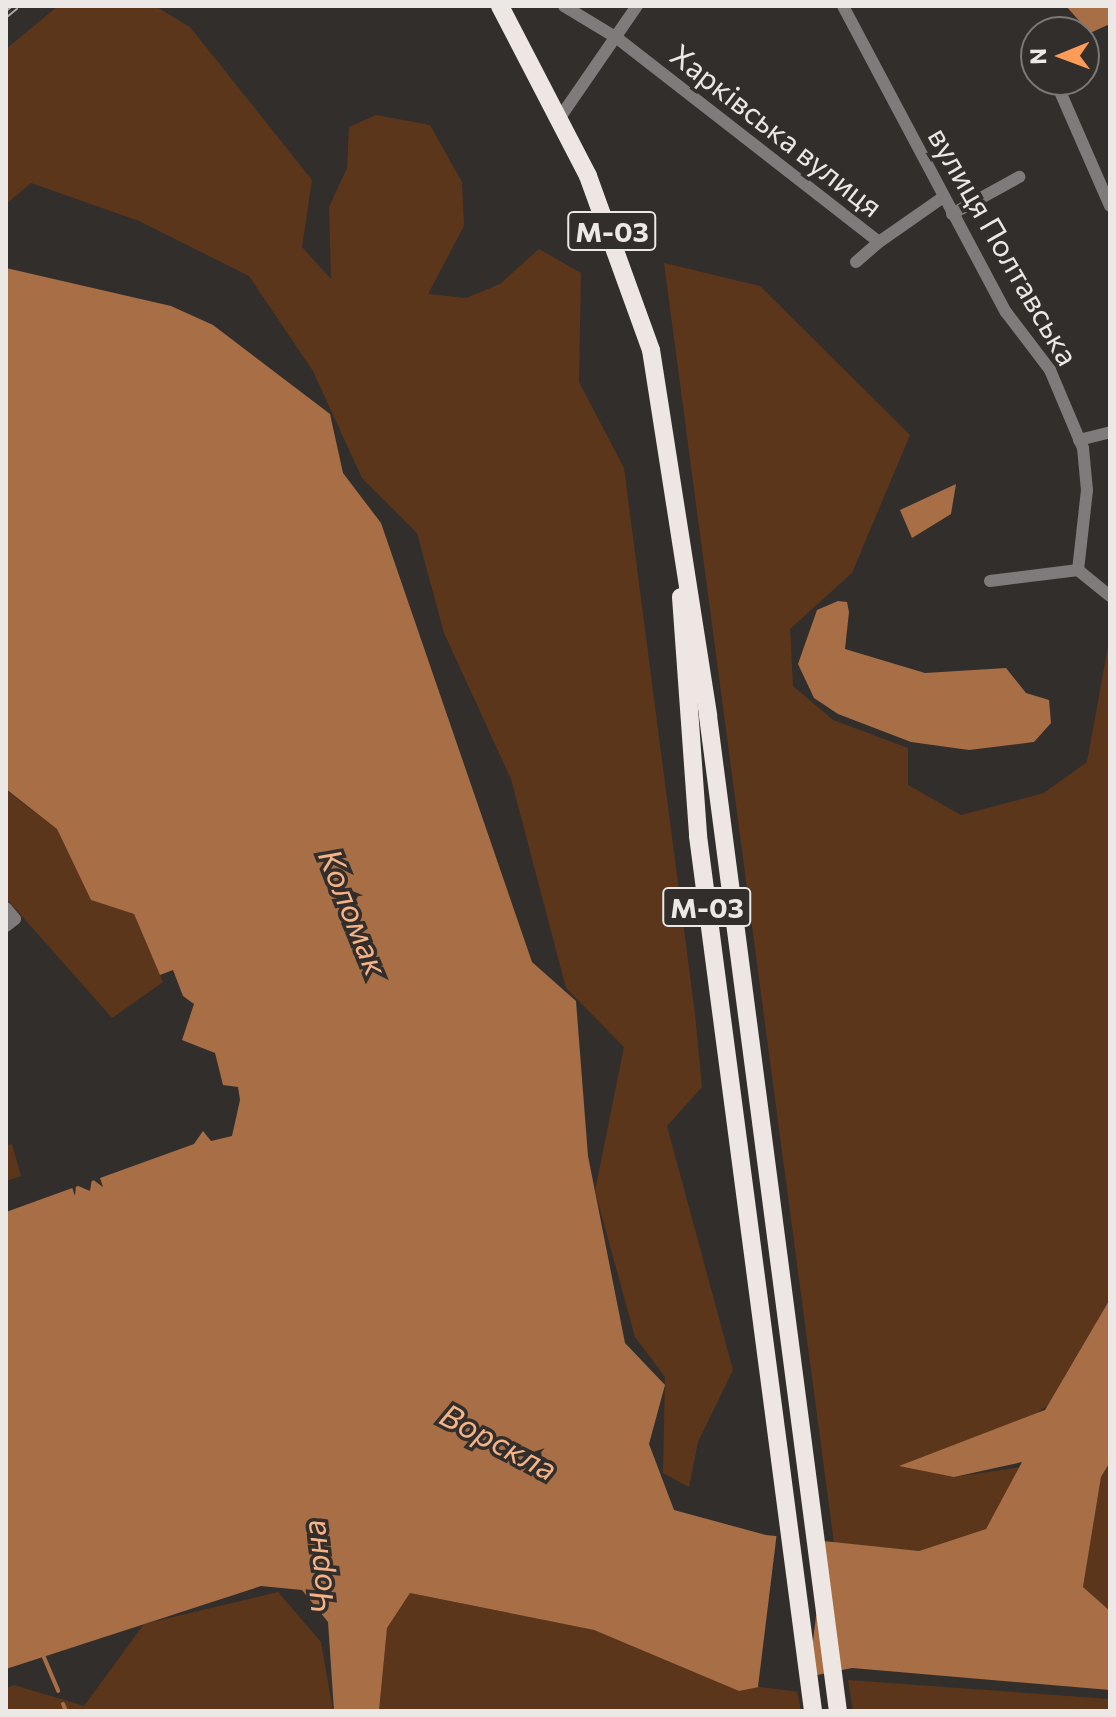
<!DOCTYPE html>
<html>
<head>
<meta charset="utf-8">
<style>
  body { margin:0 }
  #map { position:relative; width:1116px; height:1717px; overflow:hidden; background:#322e2b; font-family:Commissioner,sans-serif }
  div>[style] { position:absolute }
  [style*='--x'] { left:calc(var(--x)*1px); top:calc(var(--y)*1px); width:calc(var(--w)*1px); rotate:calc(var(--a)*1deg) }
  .green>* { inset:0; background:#5c361b }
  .water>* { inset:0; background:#a86e46 }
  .pier>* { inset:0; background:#322e2b; transform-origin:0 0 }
  .stream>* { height:4px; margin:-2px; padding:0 2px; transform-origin:2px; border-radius:2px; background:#a86e46 }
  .minor>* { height:12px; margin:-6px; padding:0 6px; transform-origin:6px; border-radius:6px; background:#7e7b7a }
  .highway>* { height:18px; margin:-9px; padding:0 9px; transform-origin:9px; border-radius:9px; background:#ede6e3 }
  .rail>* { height:7px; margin-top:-3.5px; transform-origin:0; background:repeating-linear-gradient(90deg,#322e2b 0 12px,#aca8a6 0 24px); box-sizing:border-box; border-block:2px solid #aca8a6 }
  span { translate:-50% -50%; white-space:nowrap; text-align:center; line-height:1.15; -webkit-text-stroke:7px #322e2b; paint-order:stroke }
  .shield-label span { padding:2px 6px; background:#322e2b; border:2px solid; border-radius:6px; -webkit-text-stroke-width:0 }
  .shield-label { font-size:28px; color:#ebe8e6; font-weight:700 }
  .street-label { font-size:30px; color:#ebe8e6 }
  .water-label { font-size:32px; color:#f6b387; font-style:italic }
  .frame { position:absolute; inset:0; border:8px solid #ebe8e6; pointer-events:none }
  .north { position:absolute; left:1020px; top:16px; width:80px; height:80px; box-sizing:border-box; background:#322e2b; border:2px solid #7c7876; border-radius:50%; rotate:269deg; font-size:22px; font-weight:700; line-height:32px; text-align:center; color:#ebe8e6 }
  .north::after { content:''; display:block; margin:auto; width:28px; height:36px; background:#fe9c57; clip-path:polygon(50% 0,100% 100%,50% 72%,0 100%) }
</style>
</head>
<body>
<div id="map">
  <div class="green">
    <i style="clip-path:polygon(58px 6px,155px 6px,190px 27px,312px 180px,302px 247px,331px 279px,329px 207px,347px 168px,349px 127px,376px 115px,430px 125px,462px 182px,464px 226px,428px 294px,466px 298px,500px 284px,539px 249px,581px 273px,579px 382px,624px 468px,695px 1014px,702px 1087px,667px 1126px,733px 1370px,698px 1442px,689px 1487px,663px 1473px,665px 1377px,635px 1337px,595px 1191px,624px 1047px,566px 988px,511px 779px,444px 633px,417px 533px,362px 478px,313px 371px,249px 276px,139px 221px,31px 183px,6px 204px,6px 49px)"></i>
    <i style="clip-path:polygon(664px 263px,760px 286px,910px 435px,852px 573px,790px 629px,793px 686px,833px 720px,908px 748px,908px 785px,961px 815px,1044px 793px,1087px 762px,1110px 635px,1110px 1299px,1048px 1405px,954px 1477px,1021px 1467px,986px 1529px,919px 1551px,834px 1543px)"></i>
    <i style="clip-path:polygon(6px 790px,57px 829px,91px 900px,134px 914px,163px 982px,112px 1018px,6px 898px)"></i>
    <i style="clip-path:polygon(12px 1144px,21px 1176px,6px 1181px,6px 1145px)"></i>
    <i style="clip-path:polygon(1110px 1462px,1110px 1611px,1083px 1587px,1101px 1477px)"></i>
    <i style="clip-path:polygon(278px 1592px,321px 1642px,333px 1711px,6px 1711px,6px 1688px,14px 1685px,84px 1706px,144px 1624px)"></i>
    <i style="clip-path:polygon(410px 1593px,594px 1630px,739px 1691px,795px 1680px,801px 1711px,379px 1711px,387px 1628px)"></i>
    <i style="clip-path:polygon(848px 1680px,1110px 1699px,1110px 1711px,853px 1711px)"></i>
  </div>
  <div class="water">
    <i style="clip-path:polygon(1066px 6px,1110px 6px,1110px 24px,1090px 33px)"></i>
    <i style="clip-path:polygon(6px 268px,171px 306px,213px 325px,330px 414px,343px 473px,381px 523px,532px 962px,576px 1001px,588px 1156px,625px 1343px,665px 1385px,649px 1444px,674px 1510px,766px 1535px,919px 1551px,986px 1529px,1022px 1462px,954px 1477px,899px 1466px,1045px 1410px,1110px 1299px,1110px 1462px,1101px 1477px,1083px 1587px,1110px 1611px,1110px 1690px,852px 1668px,739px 1691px,594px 1630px,410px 1593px,387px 1628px,379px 1711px,334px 1711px,328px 1622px,302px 1590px,261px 1586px,6px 1669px,6px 1212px,194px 1144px,203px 1131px,211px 1141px,232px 1136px,240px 1100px,238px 1087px,223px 1085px,215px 1053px,182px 1040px,194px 1004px,183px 996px,173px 970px,160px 975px,134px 914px,91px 900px,57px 829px,6px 789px)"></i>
    <i style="clip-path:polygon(956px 484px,951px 514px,912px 538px,900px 510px)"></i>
    <i style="clip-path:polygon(838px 601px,847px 602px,849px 612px,845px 649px,925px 673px,1006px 668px,1026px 693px,1049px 700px,1051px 723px,1034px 742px,969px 750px,911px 742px,838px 714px,814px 698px,798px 664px,817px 610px)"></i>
  </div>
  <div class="pier">
    <i style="clip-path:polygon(98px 1172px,103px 1187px,92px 1179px,90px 1191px,76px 1185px,75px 1196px,71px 1184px)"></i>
    <i style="left:777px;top:1532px;width:49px;height:156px;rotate:7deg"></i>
  </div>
  <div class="stream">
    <i style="--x:43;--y:1655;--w:39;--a:67"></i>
    <i style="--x:63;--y:1704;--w:8;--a:67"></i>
  </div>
  <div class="minor">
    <i style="--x:564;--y:6;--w:62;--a:31.1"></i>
    <i style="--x:617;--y:38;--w:332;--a:37.9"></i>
    <i style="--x:879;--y:242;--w:77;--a:-34.9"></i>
    <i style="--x:843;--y:6;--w:347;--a:62"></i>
    <i style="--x:1006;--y:312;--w:73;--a:52.8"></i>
    <i style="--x:1050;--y:370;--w:85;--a:67.1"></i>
    <i style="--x:1083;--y:448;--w:42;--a:84.6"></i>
    <i style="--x:1087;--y:490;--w:81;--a:96.4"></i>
    <i style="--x:1055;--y:80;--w:137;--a:66.4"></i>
    <i style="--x:561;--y:116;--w:134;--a:-55.4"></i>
    <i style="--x:952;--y:214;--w:77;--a:-28.9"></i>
    <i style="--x:856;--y:262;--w:30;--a:-41"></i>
    <i style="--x:1079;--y:440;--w:32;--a:-14"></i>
    <i style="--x:1078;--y:570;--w:41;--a:39.1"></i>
    <i style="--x:990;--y:581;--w:89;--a:-7.1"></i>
    <i style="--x:6;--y:908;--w:14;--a:51"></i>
    <i style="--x:15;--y:919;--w:11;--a:142"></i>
  </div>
  <div class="highway">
    <i style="--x:500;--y:6;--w:191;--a:62.6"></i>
    <i style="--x:588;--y:176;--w:185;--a:70.1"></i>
    <i style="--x:651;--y:350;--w:370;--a:81.1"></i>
    <i style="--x:708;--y:716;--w:1003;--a:82.56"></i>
    <i style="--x:681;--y:597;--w:240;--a:85.9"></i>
    <i style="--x:698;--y:836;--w:883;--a:82.51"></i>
  </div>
  <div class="rail">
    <i style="--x:6;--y:14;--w:13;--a:-39"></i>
  </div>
  <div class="shield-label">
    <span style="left:612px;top:231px">М-03</span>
    <span style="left:707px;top:907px">М-03</span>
  </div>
  <div class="street-label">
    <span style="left:777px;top:130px;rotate:38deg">Харківська вулиця</span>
    <span style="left:1004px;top:246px;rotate:60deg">вулиця Полтавська</span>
  </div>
  <div class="water-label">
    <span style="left:354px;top:912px;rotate:68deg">Коломак</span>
    <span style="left:499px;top:1441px;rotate:28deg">Ворскла</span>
    <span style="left:317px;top:1567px;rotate:-96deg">Чорна</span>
  </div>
  <div class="frame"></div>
  <div class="north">N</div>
</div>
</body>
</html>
